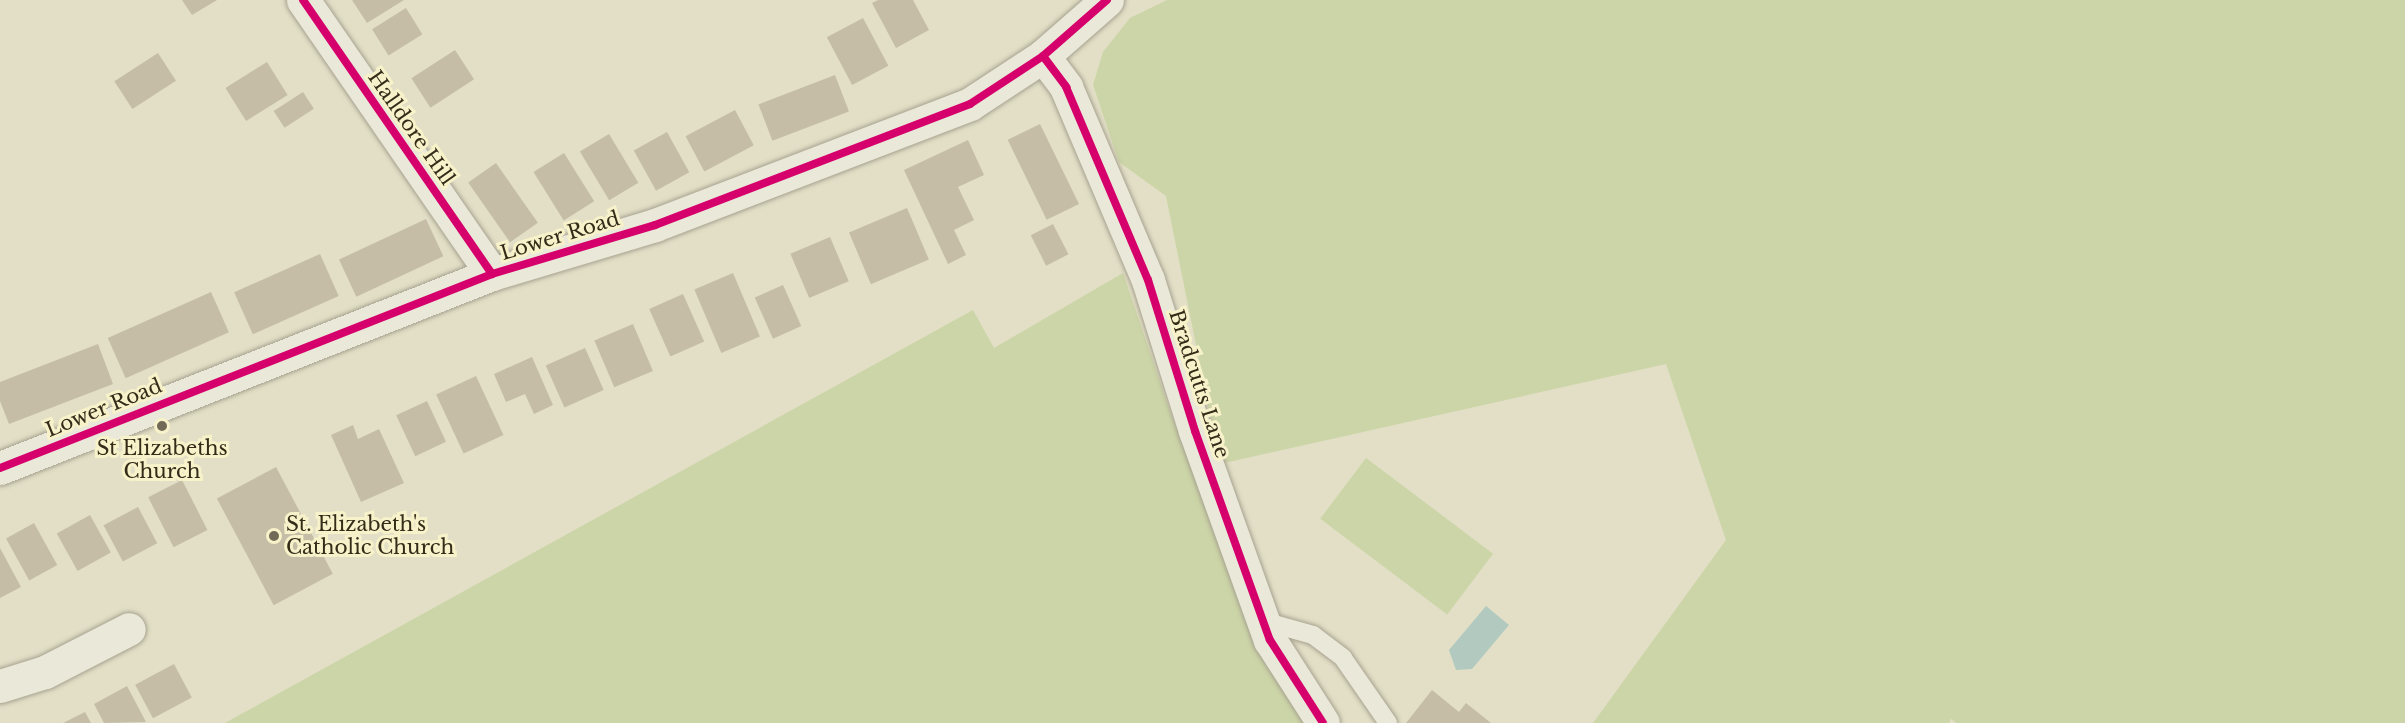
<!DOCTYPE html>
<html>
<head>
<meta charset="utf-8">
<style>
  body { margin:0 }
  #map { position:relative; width:2405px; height:723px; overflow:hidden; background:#e2dfc6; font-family:"Libre Baskerville",serif }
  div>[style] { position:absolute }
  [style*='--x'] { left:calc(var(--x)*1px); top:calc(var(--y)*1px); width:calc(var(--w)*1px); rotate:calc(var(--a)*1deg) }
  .green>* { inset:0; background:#ccd5a7; transform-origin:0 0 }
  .water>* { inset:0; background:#b2c9bf }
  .building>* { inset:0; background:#c6bda7; transform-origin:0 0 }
  .roads { filter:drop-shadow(0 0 2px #a7a290) drop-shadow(0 0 2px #a7a290) }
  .lane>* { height:18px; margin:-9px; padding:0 9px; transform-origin:9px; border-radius:9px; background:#eae8d8 }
  .street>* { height:33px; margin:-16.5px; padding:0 16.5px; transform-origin:16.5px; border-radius:16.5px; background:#eae8d8 }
  .secondary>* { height:33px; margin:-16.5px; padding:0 16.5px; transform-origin:16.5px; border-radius:16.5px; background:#eae8d8 }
  .cycleway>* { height:8px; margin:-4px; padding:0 4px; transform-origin:4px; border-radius:4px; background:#d6006c }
  .dots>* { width:16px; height:16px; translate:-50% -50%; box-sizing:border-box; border:3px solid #f7f2c9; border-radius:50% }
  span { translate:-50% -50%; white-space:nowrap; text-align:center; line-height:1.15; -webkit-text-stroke:6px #f7f2c9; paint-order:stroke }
  .street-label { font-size:20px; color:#342b19 }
  .poi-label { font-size:20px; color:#342b19 }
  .left { translate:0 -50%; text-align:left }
</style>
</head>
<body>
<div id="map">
  <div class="green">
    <i style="clip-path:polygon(1167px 0,2405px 0,2405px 723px,1956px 723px,1951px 719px,1949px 723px,1593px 723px,1726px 540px,1666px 364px,1220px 464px,1166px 196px,1119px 162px,1093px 85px,1103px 52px,1130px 18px)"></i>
    <i style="clip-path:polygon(1123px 273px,1173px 420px,1304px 723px,225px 723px,973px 310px,994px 348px)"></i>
    <i style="left:1366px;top:458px;width:159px;height:76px;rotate:37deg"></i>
  </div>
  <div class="water">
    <i style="clip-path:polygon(1486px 606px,1509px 625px,1472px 669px,1456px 670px,1449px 650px)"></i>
  </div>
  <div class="building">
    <i style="clip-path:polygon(182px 0,217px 0,192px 15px)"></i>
    <i style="clip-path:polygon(352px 0,404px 0,367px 23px)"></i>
    <i style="clip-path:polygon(878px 0,913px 0,929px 30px,896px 48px,872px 3px)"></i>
    <i style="left:406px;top:8px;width:31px;height:40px;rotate:58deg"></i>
    <i style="left:863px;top:18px;width:54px;height:41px;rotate:62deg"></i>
    <i style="left:455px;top:50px;width:35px;height:52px;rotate:57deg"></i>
    <i style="left:158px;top:53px;width:33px;height:52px;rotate:57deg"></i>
    <i style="left:267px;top:62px;width:39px;height:49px;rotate:58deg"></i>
    <i style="left:835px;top:75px;width:39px;height:82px;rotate:69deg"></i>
    <i style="left:303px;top:92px;width:20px;height:35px;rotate:57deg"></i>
    <i style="left:735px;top:110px;width:40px;height:56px;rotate:62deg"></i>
    <i style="left:1040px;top:124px;width:89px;height:36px;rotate:64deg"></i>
    <i style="left:667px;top:132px;width:46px;height:38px;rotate:61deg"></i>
    <i style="left:609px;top:134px;width:57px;height:34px;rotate:59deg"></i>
    <i style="clip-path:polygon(968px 140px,984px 175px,958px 187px,974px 220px,954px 230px,966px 255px,948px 264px,904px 170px)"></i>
    <i style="left:564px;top:153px;width:57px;height:36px;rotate:58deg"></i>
    <i style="left:496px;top:163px;width:73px;height:34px;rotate:55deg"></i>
    <i style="left:907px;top:208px;width:56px;height:63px;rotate:67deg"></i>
    <i style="left:426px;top:219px;width:41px;height:96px;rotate:65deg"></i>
    <i style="left:1053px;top:224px;width:34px;height:25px;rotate:63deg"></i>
    <i style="left:830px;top:237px;width:48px;height:43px;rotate:67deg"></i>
    <i style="left:320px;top:254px;width:46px;height:94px;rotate:66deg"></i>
    <i style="left:733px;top:273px;width:69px;height:42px;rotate:67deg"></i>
    <i style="left:783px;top:285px;width:45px;height:31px;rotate:66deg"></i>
    <i style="left:211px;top:292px;width:44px;height:113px;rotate:66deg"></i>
    <i style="left:683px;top:294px;width:52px;height:37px;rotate:66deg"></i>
    <i style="left:633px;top:324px;width:51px;height:42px;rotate:67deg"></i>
    <i style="clip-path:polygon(98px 344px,113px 384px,9px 424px,0 401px,0 382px)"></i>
    <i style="left:585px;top:348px;width:46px;height:43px;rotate:66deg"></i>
    <i style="clip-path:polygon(532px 357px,553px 405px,534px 414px,525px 394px,506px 402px,494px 374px)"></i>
    <i style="left:476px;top:376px;width:65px;height:44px;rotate:65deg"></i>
    <i style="left:427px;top:401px;width:45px;height:34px;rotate:65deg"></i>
    <i style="clip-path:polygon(353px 425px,358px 439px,379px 429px,404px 483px,361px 502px,331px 435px)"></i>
    <i style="left:276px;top:467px;width:121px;height:67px;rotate:62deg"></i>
    <i style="left:182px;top:480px;width:56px;height:38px;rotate:63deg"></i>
    <i style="left:138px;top:507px;width:41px;height:39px;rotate:62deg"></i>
    <i style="left:90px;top:515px;width:43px;height:38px;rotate:61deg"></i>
    <i style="left:34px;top:523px;width:48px;height:32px;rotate:61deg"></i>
    <i style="clip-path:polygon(0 548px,21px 587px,0 598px)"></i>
    <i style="left:174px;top:664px;width:38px;height:44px;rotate:62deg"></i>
    <i style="clip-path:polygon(127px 686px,146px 722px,104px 723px,94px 704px)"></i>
    <i style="clip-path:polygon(1432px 690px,1459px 712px,1466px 703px,1491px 723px,1406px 723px)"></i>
    <i style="clip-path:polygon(85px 712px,91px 723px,63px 723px)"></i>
  </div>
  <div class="roads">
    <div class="lane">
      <i style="--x:1263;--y:621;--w:52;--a:15.6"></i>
      <i style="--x:1313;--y:635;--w:38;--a:37"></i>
      <i style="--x:1343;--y:658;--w:79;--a:55.3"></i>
    </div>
    <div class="street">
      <i style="--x:303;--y:0;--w:333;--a:55.4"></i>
      <i style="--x:1043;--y:56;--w:39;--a:53"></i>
      <i style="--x:1066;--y:87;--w:210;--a:67"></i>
      <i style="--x:1148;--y:280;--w:158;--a:72.7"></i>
      <i style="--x:1195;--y:431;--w:222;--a:70.3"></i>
      <i style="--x:1270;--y:640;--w:98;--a:57.4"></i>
      <i style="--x:0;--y:686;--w:47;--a:-17.3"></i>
      <i style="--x:45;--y:672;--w:94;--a:-27.1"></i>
    </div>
    <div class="secondary">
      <i style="--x:0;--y:468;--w:529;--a:-21.52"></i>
      <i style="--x:492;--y:274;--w:170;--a:-16.7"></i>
      <i style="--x:655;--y:225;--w:337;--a:-21"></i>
      <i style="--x:970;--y:104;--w:87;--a:-33.3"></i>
      <i style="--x:1043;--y:56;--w:85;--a:-41.2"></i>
    </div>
  </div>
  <div class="cycleway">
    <i style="--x:303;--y:0;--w:333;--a:55.4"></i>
    <i style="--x:1043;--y:56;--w:39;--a:53"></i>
    <i style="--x:1066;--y:87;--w:210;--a:67"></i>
    <i style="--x:1148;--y:280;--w:158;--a:72.7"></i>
    <i style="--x:1195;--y:431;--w:222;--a:70.3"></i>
    <i style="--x:1270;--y:640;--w:98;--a:57.4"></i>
    <i style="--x:0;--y:468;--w:529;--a:-21.52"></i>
    <i style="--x:492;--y:274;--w:170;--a:-16.7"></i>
    <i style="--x:655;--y:225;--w:337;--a:-21"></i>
    <i style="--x:970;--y:104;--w:87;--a:-33.3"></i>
    <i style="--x:1043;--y:56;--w:85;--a:-41.2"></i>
  </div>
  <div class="dots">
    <i style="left:162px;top:426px;background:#716a56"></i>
    <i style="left:274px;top:536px;background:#716a56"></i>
  </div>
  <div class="street-label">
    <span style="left:411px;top:128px;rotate:55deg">Halldore Hill</span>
    <span style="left:560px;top:236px;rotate:-17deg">Lower Road</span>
    <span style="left:1199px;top:384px;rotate:72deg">Bradcutts Lane</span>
    <span style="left:104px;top:408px;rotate:-22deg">Lower Road</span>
  </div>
  <div class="poi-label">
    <span style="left:162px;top:460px">St Elizabeths<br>Church</span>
    <span class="left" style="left:286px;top:536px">St. Elizabeth's<br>Catholic Church</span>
  </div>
</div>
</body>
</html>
